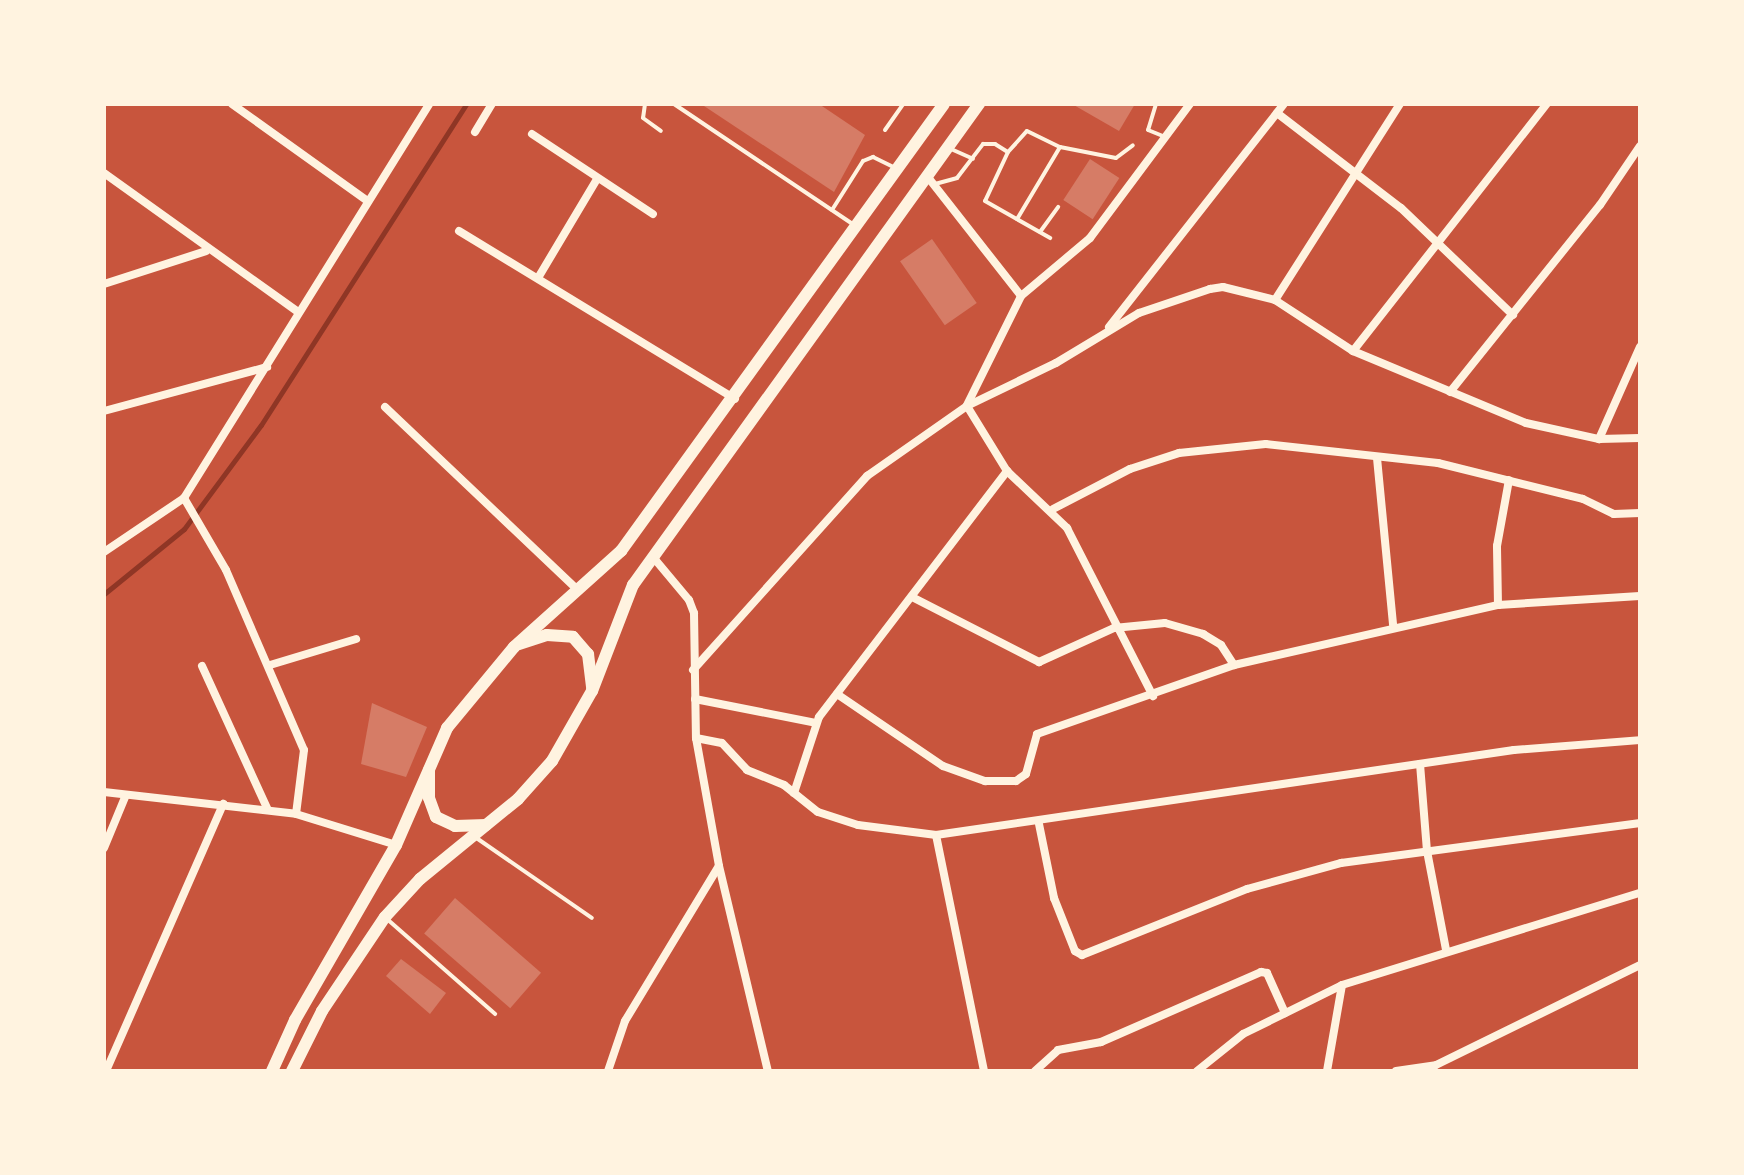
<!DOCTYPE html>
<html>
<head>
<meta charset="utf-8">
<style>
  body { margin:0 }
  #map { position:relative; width:1744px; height:1175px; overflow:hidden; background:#c8553d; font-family:Arial,sans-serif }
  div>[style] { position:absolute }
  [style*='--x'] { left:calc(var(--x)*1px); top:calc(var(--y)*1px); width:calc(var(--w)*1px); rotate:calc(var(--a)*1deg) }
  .stream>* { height:5px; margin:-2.5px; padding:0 2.5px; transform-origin:2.5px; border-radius:2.5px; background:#8f3625 }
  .building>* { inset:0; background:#d67c66; transform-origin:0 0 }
  .service>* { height:4px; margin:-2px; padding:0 2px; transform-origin:2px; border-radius:2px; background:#fff3e0 }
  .minor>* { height:8px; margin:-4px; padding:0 4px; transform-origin:4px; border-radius:4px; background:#fff3e0 }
  .primary>* { height:12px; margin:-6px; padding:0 6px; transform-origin:6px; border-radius:6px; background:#fff3e0 }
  span { translate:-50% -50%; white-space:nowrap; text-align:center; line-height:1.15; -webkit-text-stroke:8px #fff3e0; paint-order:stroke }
  .frame { position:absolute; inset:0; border:106px solid #fff3e0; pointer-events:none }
</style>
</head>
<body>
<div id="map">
  <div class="stream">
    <i style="--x:104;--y:594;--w:103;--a:-39.1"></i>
    <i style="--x:184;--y:529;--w:129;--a:-53.5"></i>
    <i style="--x:261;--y:425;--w:381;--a:-57.4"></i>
  </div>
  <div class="building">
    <i style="clip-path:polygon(701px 104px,819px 104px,865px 135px,834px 192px)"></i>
    <i style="clip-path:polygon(1072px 104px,1135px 104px,1119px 131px)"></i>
    <i style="left:1090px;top:159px;width:35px;height:49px;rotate:33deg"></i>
    <i style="left:932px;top:239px;width:78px;height:39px;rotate:55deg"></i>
    <i style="clip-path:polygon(372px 703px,427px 727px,406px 777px,361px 764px)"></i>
    <i style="left:455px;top:898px;width:114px;height:47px;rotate:41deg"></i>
    <i style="clip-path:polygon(401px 959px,446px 993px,430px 1014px,386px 976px)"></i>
  </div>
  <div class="service">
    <i style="--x:645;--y:104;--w:14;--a:98"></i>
    <i style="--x:643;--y:118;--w:22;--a:36"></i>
    <i style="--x:674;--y:104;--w:217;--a:33.9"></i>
    <i style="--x:1156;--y:104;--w:27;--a:107"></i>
    <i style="--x:1148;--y:130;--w:18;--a:22"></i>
    <i style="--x:885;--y:130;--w:32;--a:-55"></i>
    <i style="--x:1060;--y:147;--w:57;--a:11.1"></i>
    <i style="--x:1116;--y:158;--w:21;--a:-37"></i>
    <i style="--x:951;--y:149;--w:24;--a:24"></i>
    <i style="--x:1008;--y:152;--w:28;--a:-48"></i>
    <i style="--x:1027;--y:131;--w:37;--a:26"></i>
    <i style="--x:1060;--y:147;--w:84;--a:120.8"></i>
    <i style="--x:935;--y:184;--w:23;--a:-15"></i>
    <i style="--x:957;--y:178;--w:43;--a:-52.6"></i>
    <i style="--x:983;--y:144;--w:12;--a:0"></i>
    <i style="--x:995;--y:144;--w:15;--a:32"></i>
    <i style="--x:1008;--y:152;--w:54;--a:115.1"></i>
    <i style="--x:985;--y:201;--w:75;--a:29.6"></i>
    <i style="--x:832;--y:210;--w:58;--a:-57.7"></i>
    <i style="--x:863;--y:161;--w:11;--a:-22"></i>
    <i style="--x:873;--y:157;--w:25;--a:26"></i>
    <i style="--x:1040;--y:232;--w:31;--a:-54"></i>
    <i style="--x:475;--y:837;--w:142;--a:34.7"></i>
    <i style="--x:387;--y:919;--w:144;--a:41.3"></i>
  </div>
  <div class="minor">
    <i style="--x:232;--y:104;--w:165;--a:35.6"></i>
    <i style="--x:1277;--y:113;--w:156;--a:37.5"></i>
    <i style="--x:1401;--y:208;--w:155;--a:43.7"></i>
    <i style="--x:475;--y:132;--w:33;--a:-59"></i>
    <i style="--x:532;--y:134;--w:145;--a:33.5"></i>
    <i style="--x:104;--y:173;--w:239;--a:35.6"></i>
    <i style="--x:927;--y:176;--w:152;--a:51.9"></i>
    <i style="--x:459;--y:231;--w:323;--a:31.3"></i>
    <i style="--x:538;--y:278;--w:115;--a:-59.2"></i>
    <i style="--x:104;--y:284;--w:107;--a:-17.9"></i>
    <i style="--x:1275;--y:300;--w:232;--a:-57.5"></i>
    <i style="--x:1109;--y:327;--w:283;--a:-51.9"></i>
    <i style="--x:1353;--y:351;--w:314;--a:-51.9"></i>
    <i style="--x:1450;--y:392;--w:240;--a:-51.3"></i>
    <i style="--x:1600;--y:205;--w:71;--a:-55.9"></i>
    <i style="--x:967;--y:405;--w:122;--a:-63.6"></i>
    <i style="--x:1021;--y:296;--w:90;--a:-40"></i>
    <i style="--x:1090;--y:238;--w:167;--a:-53.3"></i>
    <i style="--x:967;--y:406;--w:76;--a:58.4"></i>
    <i style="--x:1007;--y:471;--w:83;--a:43.5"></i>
    <i style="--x:1067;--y:528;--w:189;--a:62.9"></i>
    <i style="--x:385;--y:407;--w:267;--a:43.5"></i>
    <i style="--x:104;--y:411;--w:169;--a:-15.1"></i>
    <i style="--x:1599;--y:439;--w:101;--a:-66"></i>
    <i style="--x:1377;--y:458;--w:168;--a:84.5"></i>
    <i style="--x:184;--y:498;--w:83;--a:59.7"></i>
    <i style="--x:226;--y:570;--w:196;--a:66.6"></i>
    <i style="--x:304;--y:750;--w:64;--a:97.1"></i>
    <i style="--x:1053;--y:509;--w:87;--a:-27.5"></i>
    <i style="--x:1130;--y:469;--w:52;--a:-18.1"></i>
    <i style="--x:1179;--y:453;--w:87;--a:-5.9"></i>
    <i style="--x:1266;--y:444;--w:173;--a:6.3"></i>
    <i style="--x:1438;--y:463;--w:149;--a:13.9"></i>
    <i style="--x:1583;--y:499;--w:34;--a:26"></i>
    <i style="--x:1614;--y:514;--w:26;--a:-2"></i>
    <i style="--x:104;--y:552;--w:97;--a:-34"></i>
    <i style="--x:184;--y:498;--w:464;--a:-58.1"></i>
    <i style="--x:653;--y:557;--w:56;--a:50.1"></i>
    <i style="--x:689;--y:600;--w:14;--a:69"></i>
    <i style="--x:694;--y:613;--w:125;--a:89.1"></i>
    <i style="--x:696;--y:738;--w:130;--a:79.8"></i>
    <i style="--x:719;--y:866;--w:211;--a:76.6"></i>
    <i style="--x:912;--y:597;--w:143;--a:27.1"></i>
    <i style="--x:1039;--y:662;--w:82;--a:-24.4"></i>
    <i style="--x:1114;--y:628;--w:51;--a:-5.6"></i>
    <i style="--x:1165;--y:623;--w:40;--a:16"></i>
    <i style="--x:1203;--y:634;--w:21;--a:31"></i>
    <i style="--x:1221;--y:645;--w:24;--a:57"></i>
    <i style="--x:1498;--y:605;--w:59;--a:-91"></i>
    <i style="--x:1497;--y:546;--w:67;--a:-79.7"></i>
    <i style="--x:270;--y:665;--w:90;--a:-16.8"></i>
    <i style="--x:202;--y:666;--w:158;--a:65.4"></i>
    <i style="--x:693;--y:670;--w:261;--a:-48.1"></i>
    <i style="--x:867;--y:476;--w:122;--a:-35"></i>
    <i style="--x:967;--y:406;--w:99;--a:-25.8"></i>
    <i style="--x:1056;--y:363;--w:97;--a:-31.1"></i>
    <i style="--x:1139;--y:313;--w:75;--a:-18.7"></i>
    <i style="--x:1210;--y:289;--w:13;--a:-9"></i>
    <i style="--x:1223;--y:287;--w:54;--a:14"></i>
    <i style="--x:1275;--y:300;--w:93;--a:33.2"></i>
    <i style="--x:1353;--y:351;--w:187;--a:22.6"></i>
    <i style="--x:1526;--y:423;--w:75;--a:12.4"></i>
    <i style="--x:1599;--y:439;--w:41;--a:-1.4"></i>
    <i style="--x:837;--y:694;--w:128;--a:34.2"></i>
    <i style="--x:943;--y:766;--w:45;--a:19.7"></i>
    <i style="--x:985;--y:781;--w:31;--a:0"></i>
    <i style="--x:1016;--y:781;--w:12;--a:-35"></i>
    <i style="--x:1026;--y:774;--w:41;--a:-74.6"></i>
    <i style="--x:1037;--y:734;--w:209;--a:-19.3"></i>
    <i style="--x:1234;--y:665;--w:271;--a:-12.8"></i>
    <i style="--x:1498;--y:605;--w:142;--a:-3.6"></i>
    <i style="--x:695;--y:699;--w:123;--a:11.2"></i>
    <i style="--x:696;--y:738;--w:26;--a:11"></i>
    <i style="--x:722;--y:743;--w:37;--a:47"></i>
    <i style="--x:747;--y:770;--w:40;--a:22"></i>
    <i style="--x:784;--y:785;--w:43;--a:38.5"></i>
    <i style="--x:818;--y:812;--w:42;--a:18"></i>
    <i style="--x:858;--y:825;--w:79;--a:7.3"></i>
    <i style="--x:936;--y:835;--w:584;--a:-8.37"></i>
    <i style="--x:1514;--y:750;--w:126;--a:-4.5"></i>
    <i style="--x:1420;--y:764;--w:87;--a:85.4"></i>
    <i style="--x:1427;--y:851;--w:101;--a:79.1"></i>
    <i style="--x:104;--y:792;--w:193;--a:6.5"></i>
    <i style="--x:296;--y:814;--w:105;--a:17.2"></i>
    <i style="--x:794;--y:793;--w:80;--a:-71.8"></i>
    <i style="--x:819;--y:717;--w:310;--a:-52.6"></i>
    <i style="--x:1039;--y:824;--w:76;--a:78.5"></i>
    <i style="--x:1054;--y:898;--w:57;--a:68.4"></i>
    <i style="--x:1075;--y:951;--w:8;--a:30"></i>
    <i style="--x:1082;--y:955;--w:178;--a:-21.8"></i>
    <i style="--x:1247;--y:889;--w:98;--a:-15.5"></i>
    <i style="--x:1341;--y:863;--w:302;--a:-7.6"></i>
    <i style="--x:936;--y:835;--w:241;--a:78.5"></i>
    <i style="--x:104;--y:848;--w:57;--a:-67.5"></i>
    <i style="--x:106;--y:1071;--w:292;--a:-66.3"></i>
    <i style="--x:608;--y:1071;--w:53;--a:-71.2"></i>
    <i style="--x:625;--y:1021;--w:181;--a:-58.8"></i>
    <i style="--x:1035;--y:1071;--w:31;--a:-42"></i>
    <i style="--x:1058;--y:1050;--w:44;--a:-10.5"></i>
    <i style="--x:1101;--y:1042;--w:175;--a:-23.6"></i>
    <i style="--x:1261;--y:972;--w:6;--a:9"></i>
    <i style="--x:1267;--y:973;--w:44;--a:65.8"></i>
    <i style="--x:1197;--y:1071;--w:59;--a:-38.8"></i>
    <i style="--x:1243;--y:1034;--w:110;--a:-26.3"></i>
    <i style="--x:1342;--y:985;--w:312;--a:-17.2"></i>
    <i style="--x:1327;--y:1071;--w:87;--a:-80.1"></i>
    <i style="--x:1396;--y:1071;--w:40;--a:-8.5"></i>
    <i style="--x:1436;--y:1065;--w:227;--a:-26.1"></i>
  </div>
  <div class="primary">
    <i style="--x:519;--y:644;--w:29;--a:-18"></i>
    <i style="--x:547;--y:635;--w:26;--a:4"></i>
    <i style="--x:573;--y:637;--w:23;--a:49"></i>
    <i style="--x:588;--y:654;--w:34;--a:83"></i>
    <i style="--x:429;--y:770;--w:28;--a:90"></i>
    <i style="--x:429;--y:798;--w:20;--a:70"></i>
    <i style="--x:436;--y:817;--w:21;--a:25"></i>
    <i style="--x:455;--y:826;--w:31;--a:-2"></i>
    <i style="--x:272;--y:1071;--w:56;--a:-65.7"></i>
    <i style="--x:295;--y:1020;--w:202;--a:-60"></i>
    <i style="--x:396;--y:845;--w:128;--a:-66.4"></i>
    <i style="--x:447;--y:728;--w:105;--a:-50.4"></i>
    <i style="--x:514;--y:647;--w:144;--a:-41.9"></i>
    <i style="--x:621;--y:551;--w:551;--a:-54.15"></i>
    <i style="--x:292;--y:1071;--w:67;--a:-63.4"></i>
    <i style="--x:322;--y:1011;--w:113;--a:-56.2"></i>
    <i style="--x:385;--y:917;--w:52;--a:-47.4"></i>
    <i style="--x:420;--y:879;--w:127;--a:-39.2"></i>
    <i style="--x:518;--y:799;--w:51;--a:-48.2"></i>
    <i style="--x:552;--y:761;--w:81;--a:-60.3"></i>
    <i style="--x:592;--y:691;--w:114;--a:-68.9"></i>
    <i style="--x:633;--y:585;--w:593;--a:-54.27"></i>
  </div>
  <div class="frame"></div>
</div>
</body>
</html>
